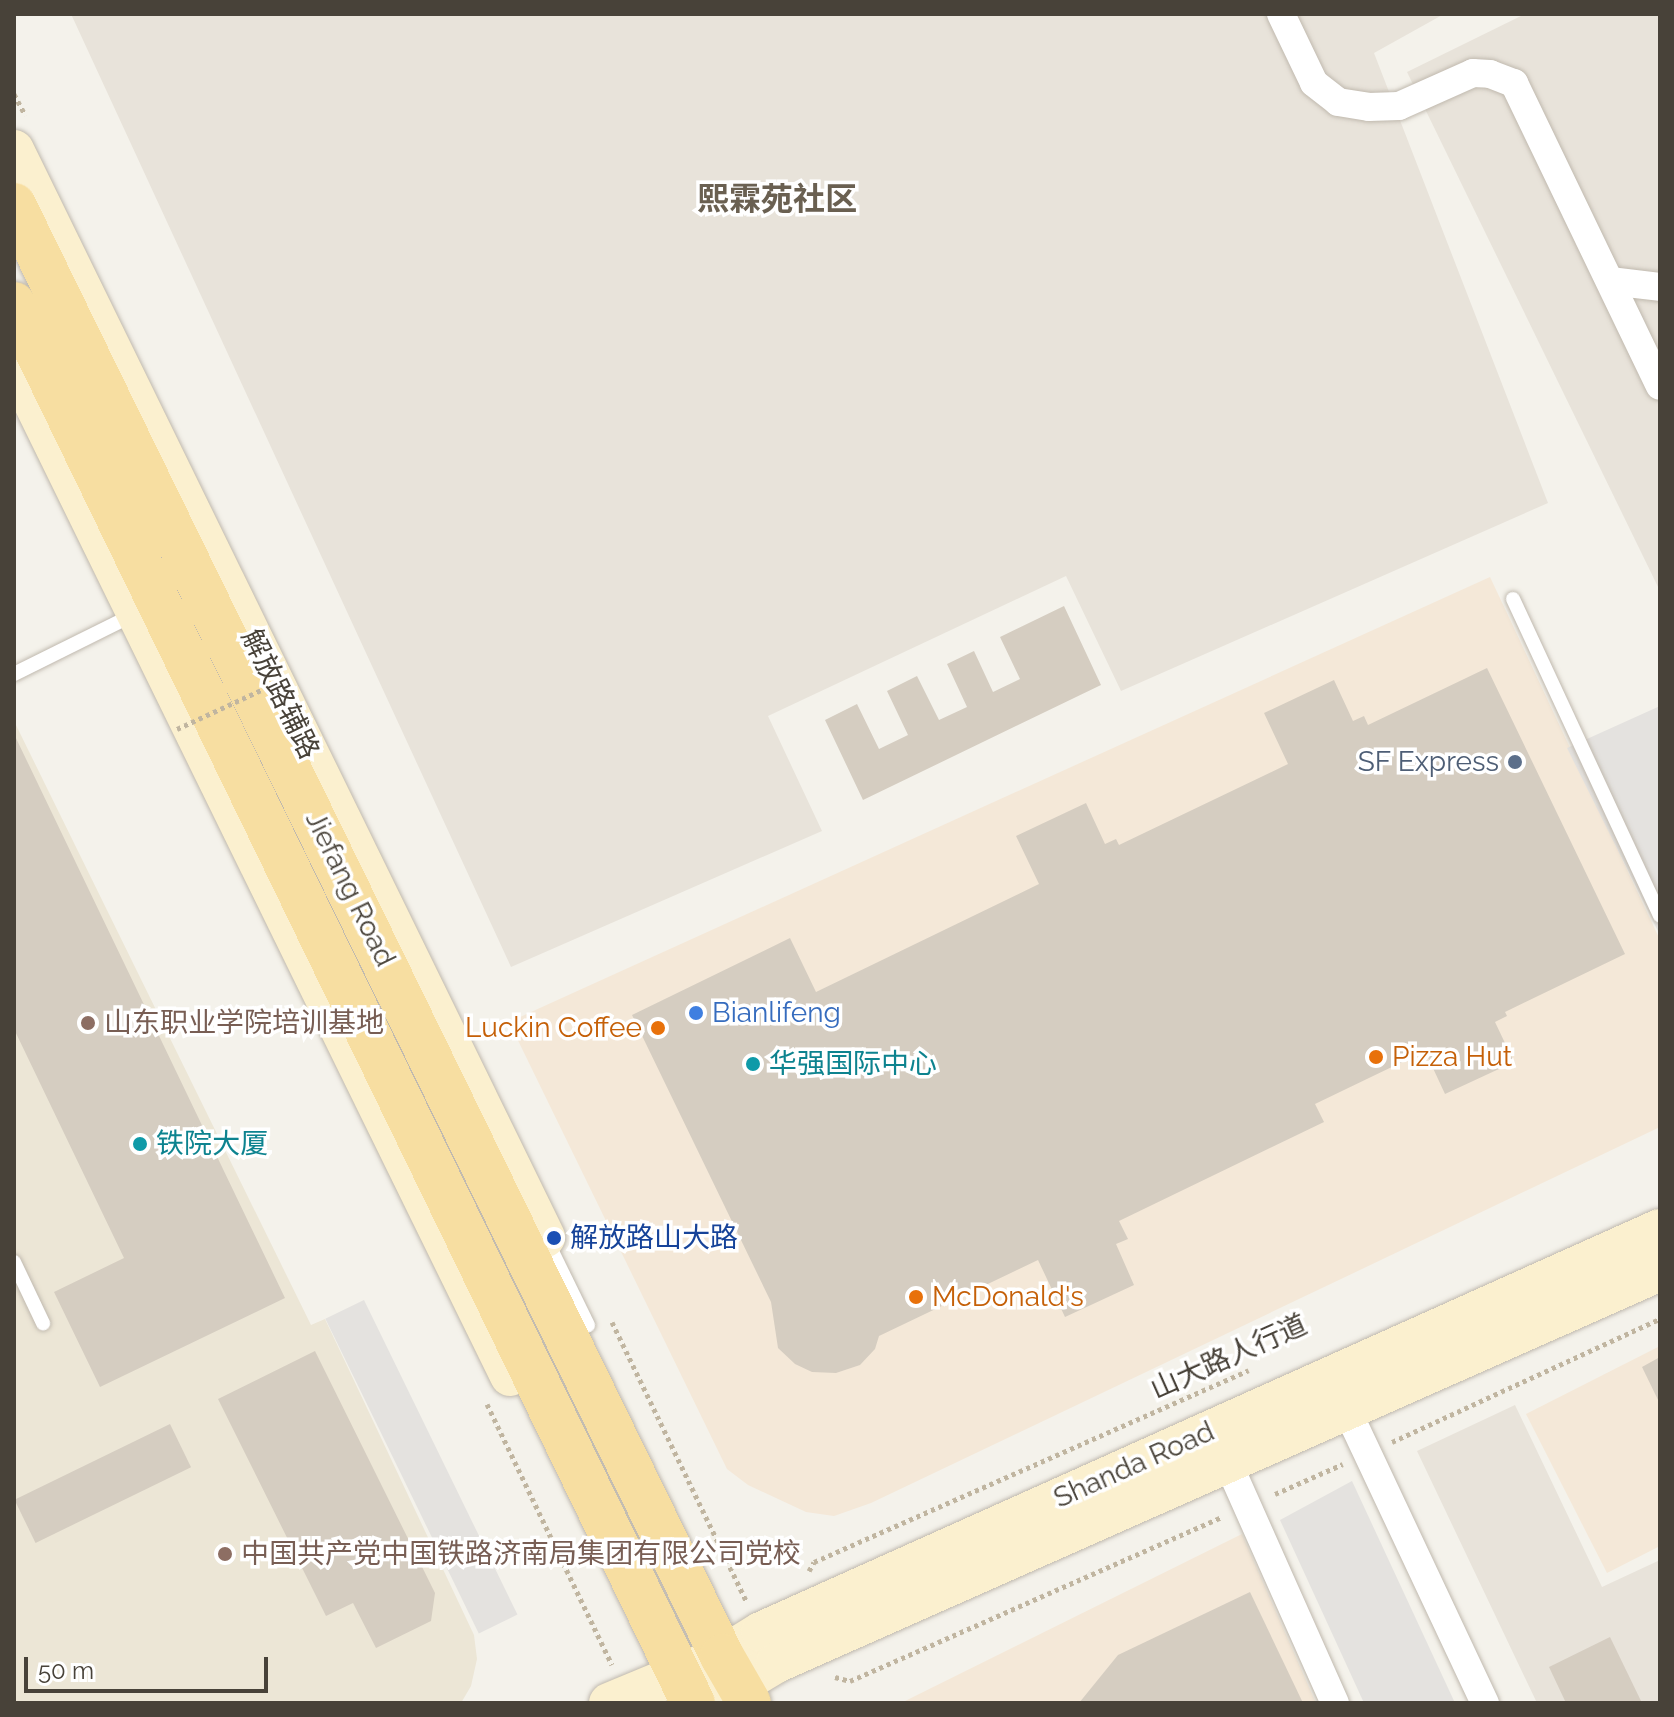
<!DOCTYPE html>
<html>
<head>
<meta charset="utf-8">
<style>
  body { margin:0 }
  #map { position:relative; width:1674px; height:1717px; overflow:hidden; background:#f4f2eb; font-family:Raleway,"Noto Sans SC",sans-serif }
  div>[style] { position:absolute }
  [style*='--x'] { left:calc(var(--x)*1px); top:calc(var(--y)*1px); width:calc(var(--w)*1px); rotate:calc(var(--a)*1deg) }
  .residential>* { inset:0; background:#e8e3da }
  .commercial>* { inset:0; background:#f4e8d8 }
  .education>* { inset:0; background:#ece6d6 }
  .parking>* { inset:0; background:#e4e2df; transform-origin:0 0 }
  .building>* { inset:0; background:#d5cdc1; transform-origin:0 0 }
  .path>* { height:5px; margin-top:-2.5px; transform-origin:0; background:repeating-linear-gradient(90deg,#c0b5a0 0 4px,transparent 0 8px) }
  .roads { filter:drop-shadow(0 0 2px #c0b9ae) drop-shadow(0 0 2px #c0b9ae) }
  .lane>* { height:14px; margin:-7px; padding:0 7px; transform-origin:7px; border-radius:7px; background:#fff }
  .street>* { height:28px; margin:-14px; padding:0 14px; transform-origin:14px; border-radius:14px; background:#fff }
  .secondary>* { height:40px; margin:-20px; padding:0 20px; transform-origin:20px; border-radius:20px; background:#fbf0cf }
  .primary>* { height:44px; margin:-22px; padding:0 22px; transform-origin:22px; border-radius:22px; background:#f7dea1 }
  .path-bridge>* { height:5px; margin-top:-2.5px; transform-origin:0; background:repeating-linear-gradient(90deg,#c0b5a0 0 4px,transparent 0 8px) }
  .dots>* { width:22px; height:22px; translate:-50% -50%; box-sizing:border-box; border:4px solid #fff; border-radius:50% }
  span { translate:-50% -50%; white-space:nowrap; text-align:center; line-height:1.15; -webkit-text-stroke:7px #fff; paint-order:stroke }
  .street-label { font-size:28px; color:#484239 }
  .service-label { font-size:28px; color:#4e5e75 }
  .right { translate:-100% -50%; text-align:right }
  .shop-label { font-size:28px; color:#366cbe }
  .left { translate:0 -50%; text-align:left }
  .education-label { font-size:28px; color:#785e54 }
  .food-label { font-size:28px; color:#c56008 }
  .culture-label { font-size:28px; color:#0d838f }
  .transit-label { font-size:28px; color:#164399 }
  .quarter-label { font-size:32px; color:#6a6051; font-weight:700 }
  .frame { position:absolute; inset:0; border:16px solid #484239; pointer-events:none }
  .scale { position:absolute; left:24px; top:1657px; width:244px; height:36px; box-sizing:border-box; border:4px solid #484239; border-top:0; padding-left:10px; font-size:24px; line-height:28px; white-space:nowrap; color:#484239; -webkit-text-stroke:6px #fff; paint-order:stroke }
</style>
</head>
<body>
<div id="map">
  <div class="residential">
    <i style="clip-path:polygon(71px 14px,1444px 14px,1374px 53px,1548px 503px,1121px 691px,1066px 576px,768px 716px,822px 831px,511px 967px)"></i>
    <i style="clip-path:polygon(1525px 14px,1660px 14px,1660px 591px,1407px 72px)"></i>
    <i style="clip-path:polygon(1515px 1405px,1602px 1587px,1660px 1560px,1660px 1703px,1537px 1703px,1417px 1451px)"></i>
  </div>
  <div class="commercial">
    <i style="clip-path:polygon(1490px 577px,1660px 940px,1660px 1127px,871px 1503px,834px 1516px,806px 1512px,748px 1485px,727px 1469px,509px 1022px)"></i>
    <i style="clip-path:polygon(1660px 1346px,1660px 1546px,1607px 1573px,1526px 1414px)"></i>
    <i style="clip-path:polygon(1242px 1534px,1316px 1703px,901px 1703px)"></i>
  </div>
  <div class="education">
    <i style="clip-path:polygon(14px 721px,311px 1325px,325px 1319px,474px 1635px,477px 1659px,471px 1686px,461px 1703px,14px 1703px)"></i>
  </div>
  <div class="parking">
    <i style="clip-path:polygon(1660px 706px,1660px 935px,1567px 748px)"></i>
    <i style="left:364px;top:1300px;width:350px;height:43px;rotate:64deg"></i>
    <i style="clip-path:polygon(1352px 1481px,1455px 1703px,1364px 1703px,1280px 1520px)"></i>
  </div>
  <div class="building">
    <i style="clip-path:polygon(1064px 606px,1101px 685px,863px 800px,825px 720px,857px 704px,879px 749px,908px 735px,887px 691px,917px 676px,939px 720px,967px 707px,947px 664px,974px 651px,993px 692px,1020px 679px,1000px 637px)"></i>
    <i style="clip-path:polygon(1487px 668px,1625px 954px,1505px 1012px,1507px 1016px,1495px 1022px,1514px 1062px,1445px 1094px,1425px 1051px,1315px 1104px,1324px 1122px,1119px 1221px,1128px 1239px,1116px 1244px,1134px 1285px,1065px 1317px,1038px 1260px,879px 1336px,875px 1349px,860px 1365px,836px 1373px,812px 1372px,795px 1364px,778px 1348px,771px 1302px,632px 1015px,790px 938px,816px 992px,1039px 884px,1016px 836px,1086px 803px,1105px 844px,1116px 839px,1119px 845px,1288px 764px,1264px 713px,1334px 680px,1353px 721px,1364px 716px,1368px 725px)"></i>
    <i style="clip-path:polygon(14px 734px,285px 1298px,100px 1387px,54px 1292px,124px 1258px,14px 1029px)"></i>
    <i style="clip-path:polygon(315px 1351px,435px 1593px,431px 1621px,376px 1648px,353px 1603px,326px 1616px,218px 1399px)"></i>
    <i style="clip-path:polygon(1660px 1357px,1660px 1404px,1642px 1367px)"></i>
    <i style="left:170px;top:1424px;width:48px;height:173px;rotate:64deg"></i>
    <i style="clip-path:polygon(1250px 1592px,1303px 1703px,1079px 1703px,1118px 1655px)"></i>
    <i style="clip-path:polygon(1610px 1637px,1642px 1703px,1566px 1703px,1549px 1667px)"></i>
  </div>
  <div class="path">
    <i style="--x:14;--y:94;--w:24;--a:62"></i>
    <i style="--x:612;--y:1322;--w:310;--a:64.3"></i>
    <i style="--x:487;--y:1404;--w:289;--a:64.4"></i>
    <i style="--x:1392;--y:1442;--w:295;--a:-24.7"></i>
    <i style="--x:1275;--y:1494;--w:74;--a:-23.8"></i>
    <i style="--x:809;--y:1571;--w:10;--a:-61"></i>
    <i style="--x:814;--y:1562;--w:475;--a:-23.8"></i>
    <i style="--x:835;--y:1677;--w:16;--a:15"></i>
    <i style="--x:850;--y:1681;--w:407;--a:-23.8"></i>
  </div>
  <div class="roads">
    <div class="lane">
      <i style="--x:1513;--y:599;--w:349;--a:65.1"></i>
      <i style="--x:14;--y:674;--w:133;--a:-26.4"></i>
      <i style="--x:546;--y:1239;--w:96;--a:64"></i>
      <i style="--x:14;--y:1262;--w:68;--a:64.6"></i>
    </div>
    <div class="street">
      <i style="--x:1281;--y:14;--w:76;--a:64.4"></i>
      <i style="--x:1314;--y:83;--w:31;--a:38"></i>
      <i style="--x:1338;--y:102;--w:31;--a:9"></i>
      <i style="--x:1369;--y:107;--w:30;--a:-2"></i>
      <i style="--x:1399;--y:106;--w:81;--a:-24"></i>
      <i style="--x:1473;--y:73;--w:17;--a:3"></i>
      <i style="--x:1490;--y:74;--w:26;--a:21"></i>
      <i style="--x:1514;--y:83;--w:336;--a:64.3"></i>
      <i style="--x:1610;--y:281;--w:50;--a:6.8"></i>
      <i style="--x:1347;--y:1410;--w:324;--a:64.8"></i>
      <i style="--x:1228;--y:1463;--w:263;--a:66"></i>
    </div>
    <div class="secondary">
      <i style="--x:14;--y:150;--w:1210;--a:63.96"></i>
      <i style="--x:14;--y:363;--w:1128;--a:63.91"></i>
      <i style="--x:609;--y:1703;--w:122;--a:-22.6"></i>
      <i style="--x:722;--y:1656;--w:46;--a:-31.6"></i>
      <i style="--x:761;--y:1632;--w:985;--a:-24.15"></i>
      <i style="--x:709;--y:1703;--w:78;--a:-30.8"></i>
      <i style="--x:776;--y:1663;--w:967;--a:-23.91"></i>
    </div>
    <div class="primary">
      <i style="--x:14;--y:205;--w:1615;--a:63.99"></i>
      <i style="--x:722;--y:1656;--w:54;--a:60.1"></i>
      <i style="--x:14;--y:304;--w:1555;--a:64.11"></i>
    </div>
  </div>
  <div class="path-bridge">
    <i style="--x:177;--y:729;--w:119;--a:-24.8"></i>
  </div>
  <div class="dots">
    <i style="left:1515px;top:762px;background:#5c6f8a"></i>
    <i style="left:696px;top:1013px;background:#3f7fe0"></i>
    <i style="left:88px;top:1023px;background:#8d6e63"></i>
    <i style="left:658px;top:1028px;background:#e8710a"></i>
    <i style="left:1376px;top:1057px;background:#e8710a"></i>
    <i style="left:753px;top:1064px;background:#0f9aa8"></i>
    <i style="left:140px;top:1144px;background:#0f9aa8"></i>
    <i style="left:554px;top:1238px;background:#1a4fb4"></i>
    <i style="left:916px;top:1297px;background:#e8710a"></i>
    <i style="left:225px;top:1554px;background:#8d6e63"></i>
  </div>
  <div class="street-label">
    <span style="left:280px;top:694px;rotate:64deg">解放路辅路</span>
    <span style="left:350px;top:889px;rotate:64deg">Jiefang Road</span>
    <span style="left:1229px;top:1357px;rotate:-24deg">山大路人行道</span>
    <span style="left:1134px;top:1465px;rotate:-24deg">Shanda Road</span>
  </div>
  <div class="service-label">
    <span class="right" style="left:1499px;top:762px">SF Express</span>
  </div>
  <div class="shop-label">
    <span class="left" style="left:712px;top:1013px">Bianlifeng</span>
  </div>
  <div class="education-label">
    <span class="left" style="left:104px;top:1023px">山东职业学院培训基地</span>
    <span class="left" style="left:241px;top:1554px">中国共产党中国铁路济南局集团有限公司党校</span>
  </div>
  <div class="food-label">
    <span class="right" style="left:642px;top:1028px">Luckin Coffee</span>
    <span class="left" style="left:1392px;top:1057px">Pizza Hut</span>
    <span class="left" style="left:932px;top:1297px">McDonald's</span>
  </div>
  <div class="culture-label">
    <span class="left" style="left:769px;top:1064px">华强国际中心</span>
    <span class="left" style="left:156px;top:1144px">铁院大厦</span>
  </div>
  <div class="transit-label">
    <span class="left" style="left:570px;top:1238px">解放路山大路</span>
  </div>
  <div class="quarter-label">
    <span style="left:777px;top:199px">熙霖苑社区</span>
  </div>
  <div class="frame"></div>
  <div class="scale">50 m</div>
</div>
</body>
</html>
